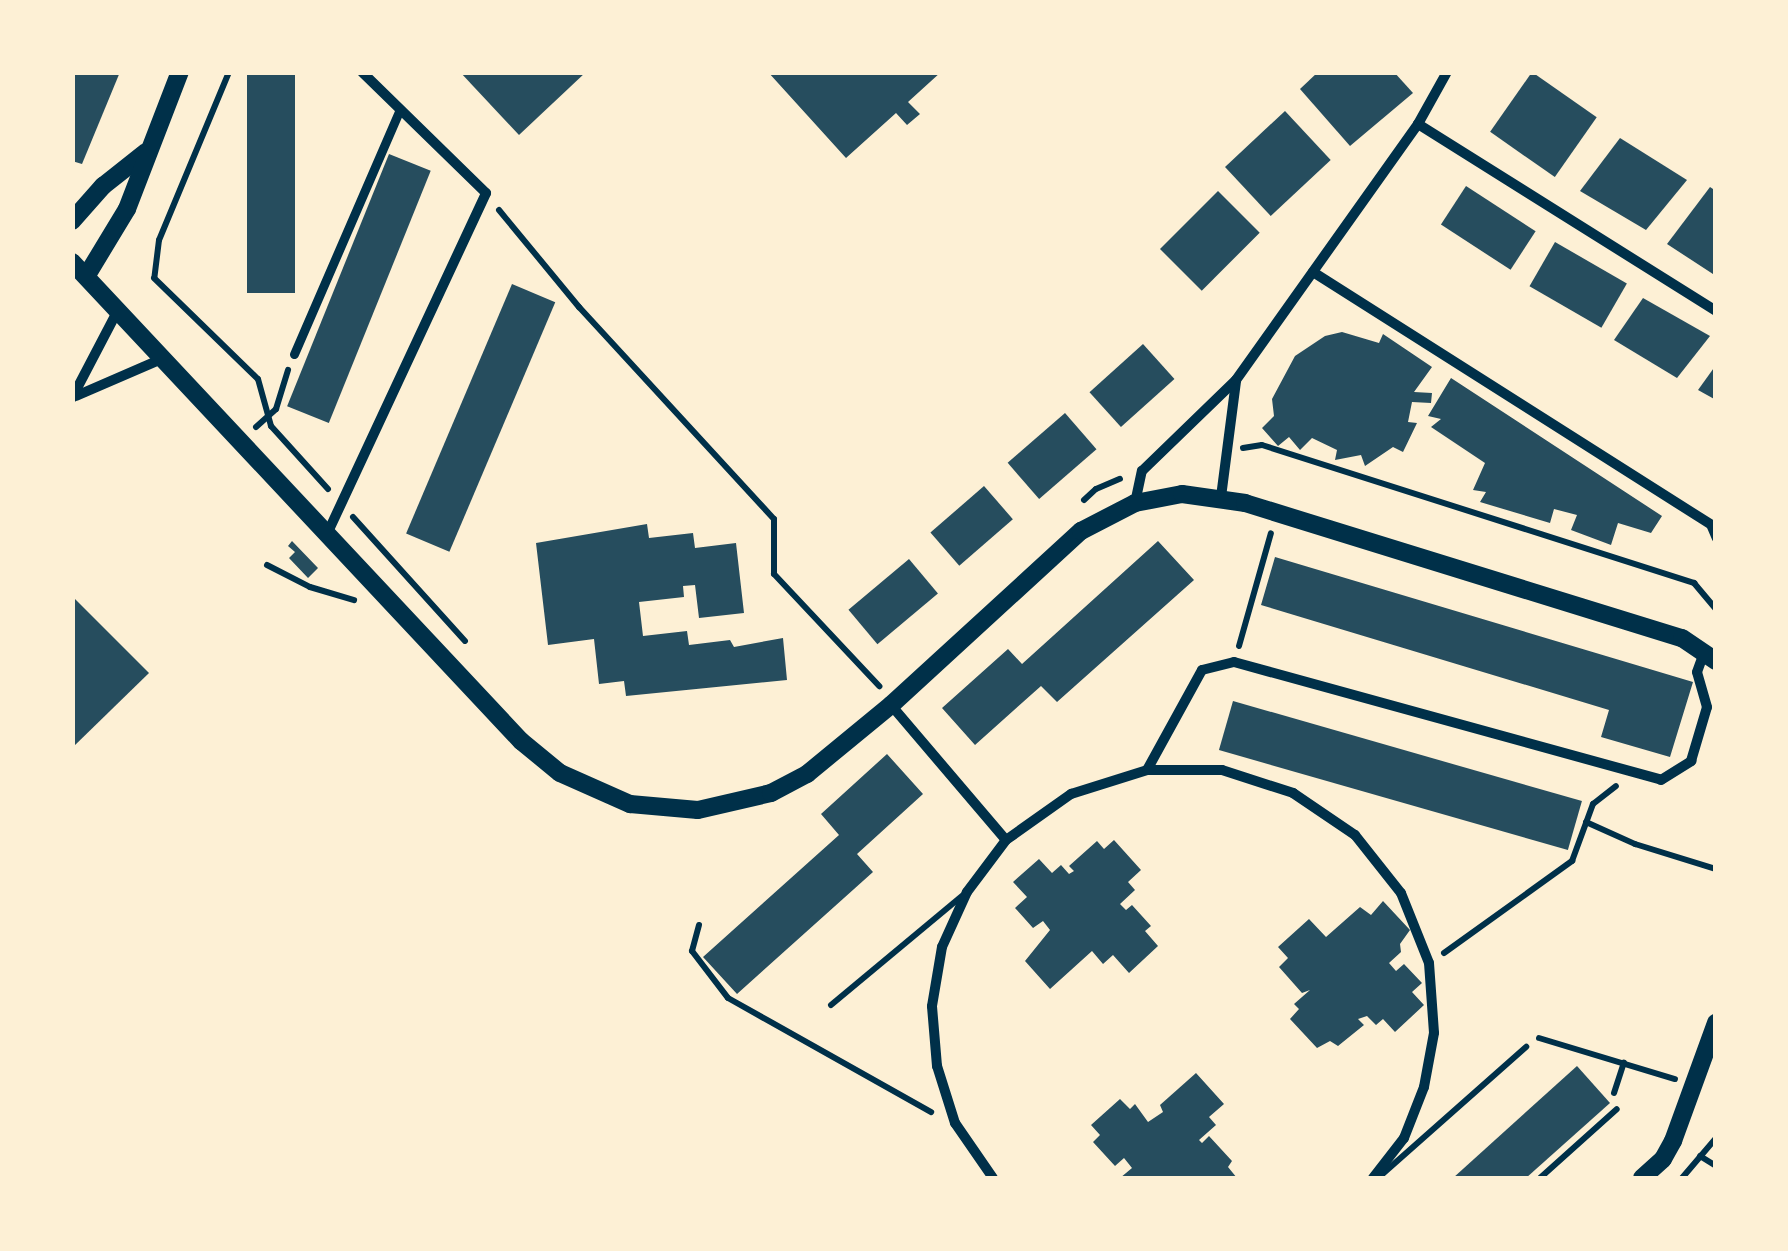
<!DOCTYPE html>
<html>
<head>
<meta charset="utf-8">
<style>
  body { margin:0 }
  #map { position:relative; width:1788px; height:1251px; overflow:hidden; background:#fdf0d5; font-family:"Roboto Condensed",sans-serif }
  div>[style] { position:absolute }
  [style*='--x'] { left:calc(var(--x)*1px); top:calc(var(--y)*1px); width:calc(var(--w)*1px); rotate:calc(var(--a)*1deg) }
  .building>* { inset:0; background:#264d5e; transform-origin:0 0 }
  .path>* { height:6px; margin:-3px; padding:0 3px; transform-origin:3px; border-radius:3px; background:#003049 }
  .service>* { height:6px; margin:-3px; padding:0 3px; transform-origin:3px; border-radius:3px; background:#003049 }
  .pedestrian>* { height:9px; margin:-4.5px; padding:0 4.5px; transform-origin:4.5px; border-radius:4.5px; background:#003049 }
  .minor>* { height:10px; margin:-5px; padding:0 5px; transform-origin:5px; border-radius:5px; background:#003049 }
  .tertiary>* { height:18px; margin:-9px; padding:0 9px; transform-origin:9px; border-radius:9px; background:#003049 }
  span { translate:-50% -50%; white-space:nowrap; text-align:center; line-height:1.15; -webkit-text-stroke:8px #fdf0d5; paint-order:stroke }
  .frame { position:absolute; inset:0; border:75px solid #fdf0d5; pointer-events:none }
</style>
</head>
<body>
<div id="map">
  <div class="building">
    <i style="clip-path:polygon(72px 72px,120px 72px,82px 164px,72px 161px)"></i>
    <i style="left:247px;top:72px;width:48px;height:221px"></i>
    <i style="clip-path:polygon(460px 72px,586px 72px,519px 135px)"></i>
    <i style="clip-path:polygon(768px 72px,941px 72px,908px 102px,920px 114px,907px 125px,896px 113px,846px 158px)"></i>
    <i style="clip-path:polygon(1318px 72px,1394px 72px,1413px 93px,1350px 146px,1300px 89px)"></i>
    <i style="left:1532px;top:72px;width:79px;height:73px;rotate:35deg"></i>
    <i style="left:1285px;top:111px;width:67px;height:82px;rotate:47deg"></i>
    <i style="clip-path:polygon(1620px 138px,1687px 180px,1646px 230px,1580px 191px)"></i>
    <i style="left:389px;top:154px;width:45px;height:272px;rotate:22deg"></i>
    <i style="left:1466px;top:186px;width:83px;height:46px;rotate:33deg"></i>
    <i style="clip-path:polygon(1710px 187px,1716px 191px,1716px 276px,1667px 244px)"></i>
    <i style="left:1218px;top:191px;width:59px;height:82px;rotate:45deg"></i>
    <i style="left:1555px;top:242px;width:83px;height:51px;rotate:30deg"></i>
    <i style="left:512px;top:284px;width:47px;height:271px;rotate:23deg"></i>
    <i style="clip-path:polygon(1643px 298px,1710px 336px,1677px 378px,1614px 340px)"></i>
    <i style="clip-path:polygon(1342px 332px,1379px 343px,1383px 334px,1432px 367px,1414px 392px,1432px 393px,1431px 403px,1412px 402px,1408px 422px,1417px 423px,1403px 452px,1393px 447px,1365px 466px,1361px 455px,1335px 460px,1337px 450px,1312px 438px,1300px 450px,1289px 437px,1278px 446px,1262px 428px,1274px 416px,1272px 399px,1295px 356px,1325px 336px)"></i>
    <i style="left:1143px;top:344px;width:47px;height:72px;rotate:48deg"></i>
    <i style="clip-path:polygon(1716px 365px,1716px 400px,1698px 390px)"></i>
    <i style="clip-path:polygon(1451px 378px,1662px 516px,1651px 533px,1618px 523px,1611px 545px,1571px 530px,1577px 515px,1554px 509px,1550px 523px,1480px 502px,1486px 492px,1473px 490px,1485px 463px,1431px 427px,1441px 419px,1428px 416px)"></i>
    <i style="left:1065px;top:413px;width:48px;height:76px;rotate:49deg"></i>
    <i style="left:984px;top:486px;width:44px;height:71px;rotate:49deg"></i>
    <i style="clip-path:polygon(647px 524px,649px 538px,693px 533px,695px 548px,736px 543px,744px 613px,699px 618px,695px 585px,683px 586px,684px 597px,639px 602px,643px 636px,687px 631px,689px 645px,730px 640px,734px 647px,783px 638px,787px 680px,626px 696px,624px 681px,599px 684px,594px 639px,548px 645px,536px 543px)"></i>
    <i style="clip-path:polygon(292px 541px,318px 568px,308px 578px,289px 558px,295px 552px,288px 546px)"></i>
    <i style="clip-path:polygon(1158px 541px,1194px 580px,1057px 702px,1041px 686px,975px 745px,942px 708px,1008px 649px,1022px 664px)"></i>
    <i style="clip-path:polygon(1275px 557px,1693px 682px,1670px 757px,1601px 737px,1609px 710px,1261px 605px)"></i>
    <i style="left:909px;top:559px;width:45px;height:79px;rotate:50deg"></i>
    <i style="clip-path:polygon(72px 596px,149px 673px,72px 748px)"></i>
    <i style="left:1233px;top:701px;width:363px;height:51px;rotate:16deg"></i>
    <i style="clip-path:polygon(887px 754px,923px 794px,857px 854px,873px 872px,737px 994px,703px 957px,839px 835px,821px 814px)"></i>
    <i style="clip-path:polygon(1114px 840px,1141px 870px,1128px 882px,1135px 890px,1120px 904px,1126px 910px,1132px 905px,1151px 926px,1145px 931px,1158px 946px,1129px 973px,1113px 955px,1103px 964px,1092px 951px,1050px 989px,1025px 961px,1050px 930px,1043px 921px,1033px 928px,1015px 908px,1027px 897px,1013px 882px,1039px 859px,1052px 873px,1061px 865px,1069px 874px,1074px 871px,1069px 866px,1097px 841px,1104px 849px)"></i>
    <i style="clip-path:polygon(1383px 901px,1410px 930px,1400px 944px,1401px 952px,1389px 963px,1396px 971px,1404px 964px,1422px 983px,1412px 992px,1424px 1005px,1395px 1032px,1383px 1019px,1376px 1025px,1367px 1016px,1358px 1019px,1364px 1025px,1338px 1046px,1330px 1041px,1317px 1048px,1290px 1019px,1299px 1009px,1294px 1004px,1310px 990px,1302px 993px,1279px 967px,1288px 958px,1278px 947px,1309px 919px,1326px 937px,1360px 907px,1371px 915px)"></i>
    <i style="clip-path:polygon(1577px 1066px,1610px 1103px,1526px 1178px,1453px 1178px)"></i>
    <i style="clip-path:polygon(1196px 1073px,1224px 1104px,1209px 1117px,1216px 1125px,1199px 1140px,1202px 1143px,1209px 1136px,1232px 1161px,1228px 1167px,1237px 1178px,1120px 1178px,1132px 1168px,1124px 1158px,1115px 1166px,1093px 1142px,1100px 1135px,1091px 1125px,1120px 1099px,1130px 1109px,1135px 1104px,1148px 1122px,1163px 1112px,1160px 1105px)"></i>
  </div>
  <div class="path">
    <i style="--x:229;--y:72;--w:182;--a:112.6"></i>
    <i style="--x:159;--y:240;--w:38;--a:97"></i>
    <i style="--x:154;--y:278;--w:145;--a:44.2"></i>
    <i style="--x:258;--y:379;--w:49;--a:74.5"></i>
    <i style="--x:271;--y:426;--w:85;--a:47.9"></i>
    <i style="--x:499;--y:210;--w:126;--a:50.5"></i>
    <i style="--x:579;--y:307;--w:288;--a:47.4"></i>
    <i style="--x:774;--y:519;--w:55;--a:90"></i>
    <i style="--x:774;--y:574;--w:154;--a:46.8"></i>
    <i style="--x:256;--y:427;--w:27;--a:-42"></i>
    <i style="--x:276;--y:409;--w:41;--a:-72.9"></i>
    <i style="--x:1243;--y:448;--w:19;--a:-9"></i>
    <i style="--x:1262;--y:445;--w:454;--a:17.7"></i>
    <i style="--x:1694;--y:583;--w:34;--a:50"></i>
    <i style="--x:1084;--y:500;--w:16;--a:-43"></i>
    <i style="--x:1096;--y:489;--w:26;--a:-23"></i>
    <i style="--x:353;--y:517;--w:167;--a:47.9"></i>
    <i style="--x:267;--y:565;--w:48;--a:27.1"></i>
    <i style="--x:310;--y:587;--w:46;--a:16.5"></i>
    <i style="--x:1239;--y:646;--w:117;--a:-74.2"></i>
    <i style="--x:1586;--y:822;--w:54;--a:24.2"></i>
    <i style="--x:1635;--y:844;--w:85;--a:17.2"></i>
    <i style="--x:699;--y:925;--w:27;--a:105"></i>
    <i style="--x:692;--y:951;--w:59;--a:52.5"></i>
    <i style="--x:728;--y:998;--w:233;--a:29.3"></i>
    <i style="--x:1444;--y:953;--w:158;--a:-35.7"></i>
    <i style="--x:1572;--y:861;--w:61;--a:-69.8"></i>
    <i style="--x:1593;--y:804;--w:29;--a:-38"></i>
    <i style="--x:1539;--y:1038;--w:142;--a:16.8"></i>
    <i style="--x:1614;--y:1093;--w:32;--a:-72"></i>
    <i style="--x:1700;--y:1156;--w:19;--a:32"></i>
    <i style="--x:1682;--y:1178;--w:52;--a:-49.6"></i>
  </div>
  <div class="service">
    <i style="--x:831;--y:1005;--w:170;--a:-39.8"></i>
    <i style="--x:1378;--y:1178;--w:198;--a:-41.5"></i>
    <i style="--x:1540;--y:1178;--w:103;--a:-41.9"></i>
  </div>
  <div class="pedestrian">
    <i style="--x:294;--y:354;--w:267;--a:-66.6"></i>
    <i style="--x:1710;--y:524;--w:15;--a:67"></i>
  </div>
  <div class="minor">
    <i style="--x:1418;--y:124;--w:60;--a:-60.9"></i>
    <i style="--x:1313;--y:272;--w:470;--a:32.4"></i>
    <i style="--x:76;--y:396;--w:96;--a:-23.4"></i>
    <i style="--x:72;--y:398;--w:99;--a:-62.4"></i>
    <i style="--x:1221;--y:497;--w:117;--a:-82.6"></i>
    <i style="--x:1135;--y:503;--w:33;--a:-78"></i>
    <i style="--x:1142;--y:471;--w:131;--a:-44.1"></i>
    <i style="--x:1236;--y:380;--w:314;--a:-54.6"></i>
    <i style="--x:1418;--y:124;--w:352;--a:32.1"></i>
    <i style="--x:328;--y:532;--w:374;--a:-65"></i>
    <i style="--x:486;--y:193;--w:173;--a:-135.7"></i>
    <i style="--x:891;--y:705;--w:177;--a:49.6"></i>
    <i style="--x:1147;--y:770;--w:114;--a:-61.2"></i>
    <i style="--x:1202;--y:670;--w:33;--a:-14"></i>
    <i style="--x:1234;--y:662;--w:443;--a:15.4"></i>
    <i style="--x:1661;--y:780;--w:36;--a:-32"></i>
    <i style="--x:1691;--y:761;--w:56;--a:-73.5"></i>
    <i style="--x:1707;--y:707;--w:36;--a:-106"></i>
    <i style="--x:1697;--y:672;--w:20;--a:-70"></i>
    <i style="--x:993;--y:1178;--w:67;--a:-124.6"></i>
    <i style="--x:955;--y:1123;--w:60;--a:-107.5"></i>
    <i style="--x:937;--y:1066;--w:60;--a:-94.8"></i>
    <i style="--x:932;--y:1006;--w:60;--a:-80.4"></i>
    <i style="--x:942;--y:947;--w:60;--a:-65.6"></i>
    <i style="--x:967;--y:892;--w:65;--a:-53.1"></i>
    <i style="--x:1006;--y:840;--w:80;--a:-35.3"></i>
    <i style="--x:1071;--y:794;--w:80;--a:-17.5"></i>
    <i style="--x:1147;--y:770;--w:75;--a:0"></i>
    <i style="--x:1222;--y:770;--w:75;--a:17.9"></i>
    <i style="--x:1293;--y:793;--w:75;--a:34.1"></i>
    <i style="--x:1355;--y:835;--w:74;--a:51.6"></i>
    <i style="--x:1401;--y:893;--w:75;--a:68.2"></i>
    <i style="--x:1429;--y:963;--w:70;--a:85.9"></i>
    <i style="--x:1434;--y:1033;--w:55;--a:100.5"></i>
    <i style="--x:1424;--y:1087;--w:55;--a:111.4"></i>
    <i style="--x:1404;--y:1138;--w:51;--a:127.8"></i>
  </div>
  <div class="tertiary">
    <i style="--x:72;--y:221;--w:47;--a:-48.5"></i>
    <i style="--x:103;--y:186;--w:55;--a:-38.3"></i>
    <i style="--x:72;--y:262;--w:657;--a:46.85"></i>
    <i style="--x:521;--y:741;--w:50;--a:39.4"></i>
    <i style="--x:560;--y:773;--w:77;--a:23.9"></i>
    <i style="--x:630;--y:804;--w:68;--a:5"></i>
    <i style="--x:698;--y:810;--w:75;--a:-13.1"></i>
    <i style="--x:771;--y:793;--w:41;--a:-27.8"></i>
    <i style="--x:807;--y:774;--w:109;--a:-39.4"></i>
    <i style="--x:891;--y:705;--w:258;--a:-42.5"></i>
    <i style="--x:1081;--y:531;--w:61;--a:-27.4"></i>
    <i style="--x:1135;--y:503;--w:48;--a:-10.8"></i>
    <i style="--x:1182;--y:494;--w:64;--a:8.1"></i>
    <i style="--x:1245;--y:503;--w:457;--a:17.2"></i>
    <i style="--x:1682;--y:638;--w:41;--a:34.1"></i>
    <i style="--x:87;--y:275;--w:77;--a:-58.8"></i>
    <i style="--x:127;--y:209;--w:147;--a:-68.9"></i>
    <i style="--x:1642;--y:1178;--w:28;--a:-42"></i>
    <i style="--x:1663;--y:1159;--w:21;--a:-61"></i>
    <i style="--x:1673;--y:1141;--w:126;--a:-70"></i>
  </div>
  <div class="frame"></div>
</div>
</body>
</html>
